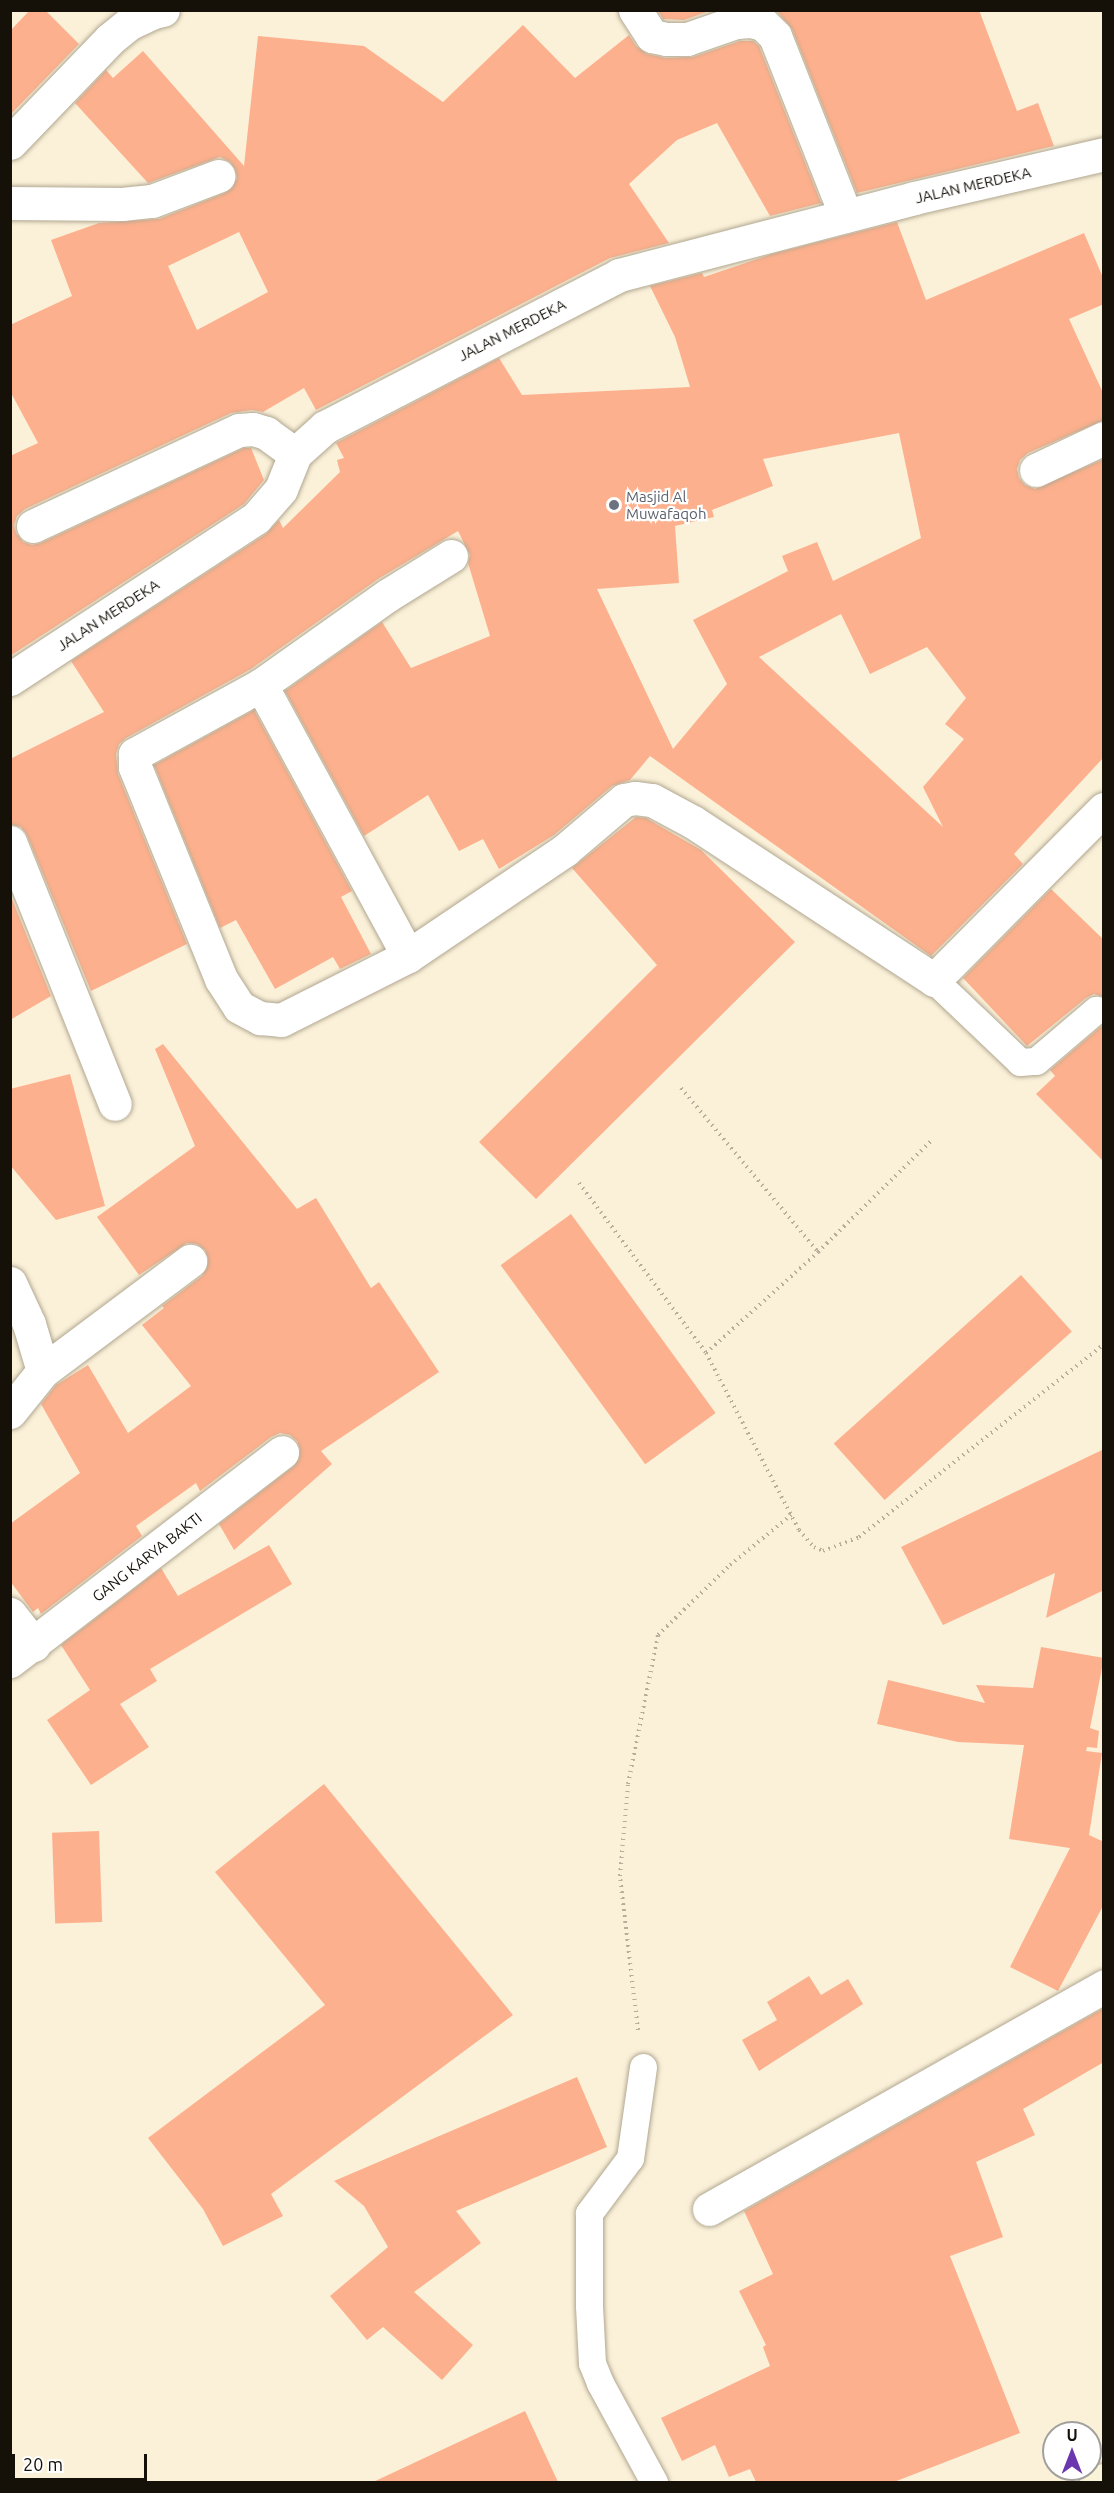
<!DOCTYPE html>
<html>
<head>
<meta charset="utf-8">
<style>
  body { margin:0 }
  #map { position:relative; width:1114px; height:2493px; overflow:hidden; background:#fbf1d9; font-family:Ubuntu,sans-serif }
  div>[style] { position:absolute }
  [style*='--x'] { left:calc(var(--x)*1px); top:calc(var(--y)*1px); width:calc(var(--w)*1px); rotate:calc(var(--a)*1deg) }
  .building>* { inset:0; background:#fdb08d; transform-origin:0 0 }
  .path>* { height:4px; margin-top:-2px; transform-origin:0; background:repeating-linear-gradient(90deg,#b6ad9a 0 1.5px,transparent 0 6px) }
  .roads { filter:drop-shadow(0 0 2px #b1a791) drop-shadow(0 0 2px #b1a791) }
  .lane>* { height:27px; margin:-13.5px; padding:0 13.5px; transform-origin:13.5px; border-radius:13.5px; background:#fff }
  .street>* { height:33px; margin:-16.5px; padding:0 16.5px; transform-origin:16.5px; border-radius:16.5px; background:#fff }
  .secondary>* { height:33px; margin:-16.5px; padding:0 16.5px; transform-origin:16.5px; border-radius:16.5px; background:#f9f3d7 }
  .dots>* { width:16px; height:16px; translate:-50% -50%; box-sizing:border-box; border:3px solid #fff; border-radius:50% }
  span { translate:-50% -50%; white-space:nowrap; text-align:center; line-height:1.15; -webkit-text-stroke:4.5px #fff; paint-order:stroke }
  .street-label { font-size:15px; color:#151109 }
  .worship-label { font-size:15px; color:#5b616d }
  .left { translate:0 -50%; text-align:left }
  .frame { position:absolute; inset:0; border:12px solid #151109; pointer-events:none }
  .north { position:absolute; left:1042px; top:2421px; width:60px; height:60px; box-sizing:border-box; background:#fff; border:2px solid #a1a09d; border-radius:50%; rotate:0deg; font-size:16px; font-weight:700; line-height:24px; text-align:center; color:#151109 }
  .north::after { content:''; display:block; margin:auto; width:21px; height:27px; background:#6a37ae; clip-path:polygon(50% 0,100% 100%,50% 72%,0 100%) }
  .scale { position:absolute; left:12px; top:2454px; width:135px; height:27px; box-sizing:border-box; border:3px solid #151109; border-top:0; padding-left:8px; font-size:18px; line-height:21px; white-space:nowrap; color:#151109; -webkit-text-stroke:4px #fff; paint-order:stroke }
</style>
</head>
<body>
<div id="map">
  <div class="building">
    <i style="clip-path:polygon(30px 10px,45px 10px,79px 44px,10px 115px,10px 31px)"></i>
    <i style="clip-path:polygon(661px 10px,712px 10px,684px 20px,663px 19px,659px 12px)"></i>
    <i style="clip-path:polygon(776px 10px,979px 10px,1017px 111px,1038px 103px,1054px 146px,857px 193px,792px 29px)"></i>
    <i style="clip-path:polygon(evenodd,523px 25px,575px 78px,629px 35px,636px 46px,647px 54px,666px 58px,693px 57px,740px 41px,753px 41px,759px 46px,821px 203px,770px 216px,717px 123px,677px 140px,629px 184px,669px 243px,610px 258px,316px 410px,304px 388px,263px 412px,252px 410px,231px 413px,25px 509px,17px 516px,14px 525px,16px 533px,23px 542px,32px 545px,41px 543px,244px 448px,251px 448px,264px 480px,244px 504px,10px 656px,10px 456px,38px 443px,10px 391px,10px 325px,72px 296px,51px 240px,99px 223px,159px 219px,225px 193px,233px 187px,237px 178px,235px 169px,230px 162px,220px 157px,148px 183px,75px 103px,106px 70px,113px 78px,143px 51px,244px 166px,258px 36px,364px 46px,443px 102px,523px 25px,239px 232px,268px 292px,197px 330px,168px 266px,239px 232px)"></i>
    <i style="clip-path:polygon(evenodd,897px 222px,926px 300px,1084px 233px,1104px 280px,1104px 304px,1069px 319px,1104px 395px,1104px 420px,1028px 453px,1020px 460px,1017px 469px,1019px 478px,1025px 485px,1035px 489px,1104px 459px,1104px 757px,1014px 854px,1023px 864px,931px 956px,650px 756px,630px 780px,612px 786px,554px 835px,499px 869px,483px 839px,459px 851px,428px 795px,364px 836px,285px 691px,382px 622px,411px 668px,490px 636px,468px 563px,470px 555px,458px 531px,378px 579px,251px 669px,126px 738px,119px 744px,116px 754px,118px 774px,187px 944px,91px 991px,27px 835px,21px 827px,10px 824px,10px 759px,104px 712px,71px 661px,266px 534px,279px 520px,283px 528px,340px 472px,337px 460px,344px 458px,336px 443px,499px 358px,522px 395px,690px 387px,675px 337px,650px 286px,702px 273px,704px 277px,772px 254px,897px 222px,899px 433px,921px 538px,833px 581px,817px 542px,782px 556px,788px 571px,693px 620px,727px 684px,673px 749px,597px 589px,679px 583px,675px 526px,714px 517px,712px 510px,773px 486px,763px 459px,899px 433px,897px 222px,841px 614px,870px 674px,927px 647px,966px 698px,945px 724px,964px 739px,923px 787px,943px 827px,759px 657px,841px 614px)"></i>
    <i style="clip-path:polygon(254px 710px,352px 891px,341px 897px,371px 954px,340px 969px,333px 957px,275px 989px,236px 920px,220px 928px,154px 765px)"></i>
    <i style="clip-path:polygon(636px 817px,646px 818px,701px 850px,795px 942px,536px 1199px,479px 1142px,657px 965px,572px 868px)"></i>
    <i style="clip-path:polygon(1051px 889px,1104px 940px,1104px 997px,1094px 994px,1086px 998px,1027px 1046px,963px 978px)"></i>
    <i style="clip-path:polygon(10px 894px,51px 996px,10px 1020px)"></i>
    <i style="clip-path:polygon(1104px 1024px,1104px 1162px,1036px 1094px,1055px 1076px,1050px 1070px)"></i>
    <i style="clip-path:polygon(163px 1044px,297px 1209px,316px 1198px,371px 1288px,379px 1282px,439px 1372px,321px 1451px,332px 1464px,234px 1550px,219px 1524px,294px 1466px,299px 1459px,300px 1449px,297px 1441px,290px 1435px,280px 1433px,271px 1437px,200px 1491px,196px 1483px,136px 1526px,142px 1536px,41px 1614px,38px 1608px,33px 1612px,10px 1581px,10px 1524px,80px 1473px,41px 1404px,56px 1385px,88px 1365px,128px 1433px,191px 1386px,142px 1325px,164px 1308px,162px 1306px,202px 1276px,207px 1268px,208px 1258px,205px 1250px,197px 1244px,187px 1243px,139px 1275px,97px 1217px,195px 1146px,155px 1049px)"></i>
    <i style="clip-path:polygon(70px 1074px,105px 1206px,56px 1220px,10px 1165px,10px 1089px)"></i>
    <i style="left:571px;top:1214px;width:246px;height:87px;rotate:54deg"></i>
    <i style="left:1021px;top:1275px;width:76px;height:252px;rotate:48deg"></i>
    <i style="clip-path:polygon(1104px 1449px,1104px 1590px,1046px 1618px,1055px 1573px,943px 1625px,901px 1547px)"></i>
    <i style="clip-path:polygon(269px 1545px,292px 1584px,150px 1669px,157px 1681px,120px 1704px,149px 1747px,91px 1785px,47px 1720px,90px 1690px,61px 1645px,161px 1568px,178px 1596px)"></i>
    <i style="clip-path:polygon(1041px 1647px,1104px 1658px,1090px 1728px,1099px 1731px,1097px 1748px,1087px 1747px,1086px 1751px,1102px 1753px,1089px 1835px,1104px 1842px,1104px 1904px,1058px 1991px,1010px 1967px,1070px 1848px,1009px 1839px,1024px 1745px,958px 1742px,877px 1724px,888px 1680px,985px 1703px,976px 1685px,1033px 1688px)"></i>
    <i style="clip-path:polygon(324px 1784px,513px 2015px,271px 2194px,283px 2216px,223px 2246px,203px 2209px,148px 2138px,325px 2005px,215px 1872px)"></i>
    <i style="left:99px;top:1831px;width:91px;height:47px;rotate:88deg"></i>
    <i style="clip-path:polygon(809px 1976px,821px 1995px,848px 1979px,863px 2004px,759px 2071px,742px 2040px,777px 2020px,767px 2002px)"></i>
    <i style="clip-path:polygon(1104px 2008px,1104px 2062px,1023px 2109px,1035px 2135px,976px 2162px,1003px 2237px,950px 2256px,1020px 2433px,894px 2482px,756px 2482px,750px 2469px,729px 2477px,715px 2445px,682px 2461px,661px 2418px,770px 2366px,763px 2347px,766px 2345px,739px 2291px,773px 2274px,744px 2211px)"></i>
    <i style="clip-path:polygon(577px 2077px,607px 2147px,456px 2211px,481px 2243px,414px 2292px,473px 2345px,442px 2380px,383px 2327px,367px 2340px,330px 2296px,388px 2247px,364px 2206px,334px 2181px)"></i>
    <i style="clip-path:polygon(525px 2411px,558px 2482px,373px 2482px)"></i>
  </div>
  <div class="path">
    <i style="--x:681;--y:1088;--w:214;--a:50.1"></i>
    <i style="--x:579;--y:1183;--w:212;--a:53.2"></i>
    <i style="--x:706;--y:1353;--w:200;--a:62.3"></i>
    <i style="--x:799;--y:1530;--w:23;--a:49"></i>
    <i style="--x:814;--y:1547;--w:10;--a:24"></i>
    <i style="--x:823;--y:1551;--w:39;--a:-21"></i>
    <i style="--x:859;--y:1537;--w:312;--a:-38.2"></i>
    <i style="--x:706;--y:1353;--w:151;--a:-42"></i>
    <i style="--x:818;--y:1252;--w:158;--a:-44.5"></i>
    <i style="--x:638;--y:2030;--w:155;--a:-96.7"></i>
    <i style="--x:620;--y:1876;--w:92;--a:-85"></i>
    <i style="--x:628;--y:1784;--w:152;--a:-78.6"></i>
    <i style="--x:658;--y:1635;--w:100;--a:-44.2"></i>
    <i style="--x:730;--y:1565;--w:79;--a:-39.3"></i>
  </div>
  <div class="roads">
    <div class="lane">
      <i style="--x:934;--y:980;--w:119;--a:43.6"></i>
      <i style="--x:1020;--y:1062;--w:16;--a:-4"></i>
      <i style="--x:1036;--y:1061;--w:79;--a:-40.4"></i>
      <i style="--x:643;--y:2067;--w:92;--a:98.1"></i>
      <i style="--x:630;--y:2158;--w:69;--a:126.7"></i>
      <i style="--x:589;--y:2213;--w:93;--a:90"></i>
      <i style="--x:589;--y:2306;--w:57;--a:87"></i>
      <i style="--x:592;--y:2363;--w:22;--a:68"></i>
      <i style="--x:600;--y:2383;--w:113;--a:61.4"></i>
    </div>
    <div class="street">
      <i style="--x:635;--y:10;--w:31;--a:57"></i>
      <i style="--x:652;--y:36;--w:14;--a:12"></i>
      <i style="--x:666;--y:39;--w:21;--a:0"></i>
      <i style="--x:687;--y:39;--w:52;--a:-19.1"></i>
      <i style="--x:736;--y:22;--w:15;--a:-4"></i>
      <i style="--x:751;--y:21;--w:12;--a:14"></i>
      <i style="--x:763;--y:24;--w:17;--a:45"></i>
      <i style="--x:775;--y:36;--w:193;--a:68.5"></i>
      <i style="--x:10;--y:143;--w:144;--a:-46.1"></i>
      <i style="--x:110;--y:39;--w:26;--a:-39"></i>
      <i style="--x:130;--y:23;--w:26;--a:-25"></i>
      <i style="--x:154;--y:12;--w:9;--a:-13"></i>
      <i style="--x:10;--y:203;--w:112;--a:0.5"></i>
      <i style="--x:122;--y:204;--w:30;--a:-6"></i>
      <i style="--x:152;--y:201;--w:71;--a:-20.7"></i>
      <i style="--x:1036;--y:470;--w:75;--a:-25.2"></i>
      <i style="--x:33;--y:526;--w:227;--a:-25"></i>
      <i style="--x:239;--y:430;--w:14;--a:-4"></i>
      <i style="--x:253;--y:429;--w:14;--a:17"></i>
      <i style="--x:266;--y:433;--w:36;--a:36"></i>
      <i style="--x:451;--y:556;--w:74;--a:148.2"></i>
      <i style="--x:388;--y:595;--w:156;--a:144.7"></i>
      <i style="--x:261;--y:685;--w:144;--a:151.3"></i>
      <i style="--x:135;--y:754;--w:13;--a:90"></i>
      <i style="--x:135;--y:767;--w:229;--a:67.9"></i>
      <i style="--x:221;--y:979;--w:33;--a:57"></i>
      <i style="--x:239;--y:1007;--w:24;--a:28"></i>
      <i style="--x:260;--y:1018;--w:21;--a:5"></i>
      <i style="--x:281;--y:1020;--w:142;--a:-26.7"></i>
      <i style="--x:408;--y:956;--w:189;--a:-34"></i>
      <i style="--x:565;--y:850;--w:77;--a:-40.3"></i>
      <i style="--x:624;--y:800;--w:11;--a:-10"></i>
      <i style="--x:635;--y:798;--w:17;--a:7"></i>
      <i style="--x:652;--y:800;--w:47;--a:28.2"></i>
      <i style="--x:693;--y:822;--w:288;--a:33.2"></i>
      <i style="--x:934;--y:980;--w:241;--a:-45.2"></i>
      <i style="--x:10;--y:679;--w:294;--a:-33.2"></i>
      <i style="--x:256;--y:518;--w:38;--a:-49"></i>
      <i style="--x:281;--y:489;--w:38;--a:-68"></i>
      <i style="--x:295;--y:454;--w:40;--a:-42"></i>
      <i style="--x:325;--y:427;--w:331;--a:-27.3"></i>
      <i style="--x:619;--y:275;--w:305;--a:-14.6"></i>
      <i style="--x:914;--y:198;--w:195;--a:-13"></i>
      <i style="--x:261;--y:685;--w:308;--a:61.5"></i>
      <i style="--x:10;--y:842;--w:282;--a:68.2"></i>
      <i style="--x:10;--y:1283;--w:45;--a:65.1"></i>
      <i style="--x:29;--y:1324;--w:49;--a:73.4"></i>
      <i style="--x:10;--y:1412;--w:53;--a:-51.2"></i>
      <i style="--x:43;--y:1371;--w:184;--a:-36.8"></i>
      <i style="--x:10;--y:1614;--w:39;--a:52"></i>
      <i style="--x:10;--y:1661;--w:343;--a:-37.5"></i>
      <i style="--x:709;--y:2209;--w:454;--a:-29.4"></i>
    </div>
    <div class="secondary">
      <i style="--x:1096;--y:2482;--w:8;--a:-14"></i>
    </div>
  </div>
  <div class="dots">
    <i style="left:614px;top:505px;background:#6b7280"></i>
  </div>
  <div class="street-label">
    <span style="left:973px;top:185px;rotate:-13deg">JALAN MERDEKA</span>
    <span style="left:512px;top:330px;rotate:-27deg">JALAN MERDEKA</span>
    <span style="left:108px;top:615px;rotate:-33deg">JALAN MERDEKA</span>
    <span style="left:147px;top:1557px;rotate:-38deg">GANG KARYA BAKTI</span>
  </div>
  <div class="worship-label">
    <span class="left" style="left:626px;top:505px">Masjid Al<br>Muwafaqoh</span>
  </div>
  <div class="frame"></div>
  <div class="north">U</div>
  <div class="scale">20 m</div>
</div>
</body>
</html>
